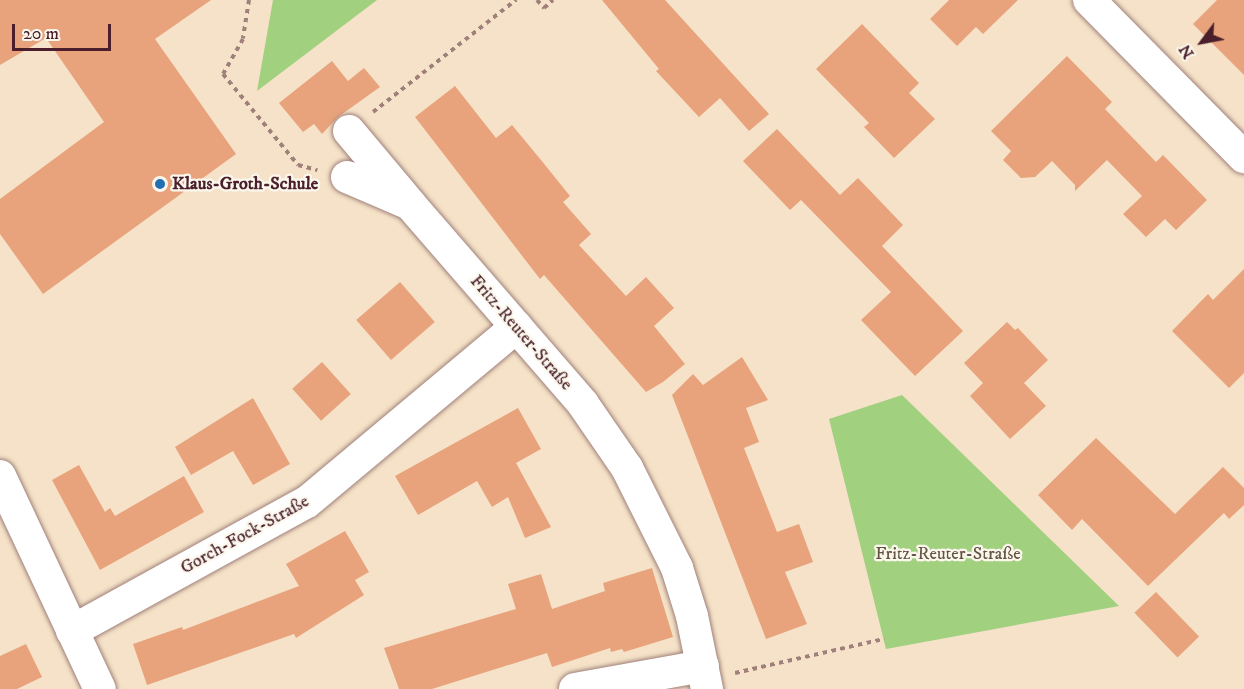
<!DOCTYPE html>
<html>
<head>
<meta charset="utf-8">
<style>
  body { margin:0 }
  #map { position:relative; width:1244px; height:689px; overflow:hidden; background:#f5e2c8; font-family:"IM FELL DW Pica",serif }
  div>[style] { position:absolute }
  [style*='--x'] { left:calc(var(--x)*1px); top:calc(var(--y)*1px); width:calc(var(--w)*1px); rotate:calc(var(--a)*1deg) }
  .green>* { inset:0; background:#a1d07f }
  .building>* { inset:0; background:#e8a37c; transform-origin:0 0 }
  .path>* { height:4px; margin-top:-2px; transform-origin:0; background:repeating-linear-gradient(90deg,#a0807a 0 4.5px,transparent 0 9px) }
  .roads { filter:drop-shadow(0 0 2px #a0807a) drop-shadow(0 0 2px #a0807a) }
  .street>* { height:32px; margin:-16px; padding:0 16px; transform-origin:16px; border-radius:16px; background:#fff }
  .dots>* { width:16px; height:16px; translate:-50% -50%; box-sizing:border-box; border:3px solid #fbf7ec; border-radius:50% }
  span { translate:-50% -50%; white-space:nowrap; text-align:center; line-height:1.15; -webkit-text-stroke:4.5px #fbf7ec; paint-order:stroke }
  .poi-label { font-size:18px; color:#4a1f2b; font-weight:700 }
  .left { translate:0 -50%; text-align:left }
  .street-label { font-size:18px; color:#4a1f2b }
  .park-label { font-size:18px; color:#645444 }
  .north { position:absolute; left:1172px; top:12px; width:60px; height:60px; -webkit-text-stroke:4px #fbf7ec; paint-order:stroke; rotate:238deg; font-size:16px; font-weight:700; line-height:24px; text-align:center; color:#4a1f2b }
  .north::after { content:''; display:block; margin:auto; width:21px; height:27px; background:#4a1f2b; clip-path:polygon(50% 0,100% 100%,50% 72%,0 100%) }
  .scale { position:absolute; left:12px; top:24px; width:99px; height:27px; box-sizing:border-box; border:3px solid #4a1f2b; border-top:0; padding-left:8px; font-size:18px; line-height:21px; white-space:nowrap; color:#4a1f2b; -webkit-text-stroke:4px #fbf7ec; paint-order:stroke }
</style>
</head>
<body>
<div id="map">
  <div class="green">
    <i style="clip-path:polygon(273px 0,377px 0,257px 91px)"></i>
    <i style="clip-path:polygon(902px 395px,1119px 606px,886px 649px,829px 419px)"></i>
  </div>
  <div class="building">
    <i style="clip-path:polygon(0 0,211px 0,155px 39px,236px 154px,43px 294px,0 234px,0 199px,104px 122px,46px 38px,0 65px)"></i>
    <i style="clip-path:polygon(602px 0,665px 0,769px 114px,749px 131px,720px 98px,699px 117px,656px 71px,659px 69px)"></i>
    <i style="clip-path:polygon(949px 0,1018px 0,983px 34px,976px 27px,957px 46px,930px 19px)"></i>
    <i style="clip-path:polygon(1217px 0,1244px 0,1244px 75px,1193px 24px)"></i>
    <i style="clip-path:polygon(862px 24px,919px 83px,909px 93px,935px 119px,894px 158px,864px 127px,869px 123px,816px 69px)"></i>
    <i style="clip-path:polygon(1067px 56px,1112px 102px,1105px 109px,1156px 162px,1163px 155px,1207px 200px,1176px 230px,1165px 219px,1146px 237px,1123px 214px,1142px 196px,1107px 160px,1075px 191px,1075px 185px,1052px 161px,1035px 177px,1021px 178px,1003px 160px,1011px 151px,991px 131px)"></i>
    <i style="clip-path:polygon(332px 61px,348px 81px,364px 68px,380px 87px,338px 117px,322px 134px,314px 124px,303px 132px,279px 103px)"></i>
    <i style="clip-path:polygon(455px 86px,496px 138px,512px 125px,541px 160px,570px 196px,563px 202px,591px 234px,579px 245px,626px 296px,646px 277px,674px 308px,654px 326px,685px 364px,663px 382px,646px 392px,544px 275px,540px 279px,415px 117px)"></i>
    <i style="clip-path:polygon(777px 129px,840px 195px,858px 178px,903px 225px,882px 246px,963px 331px,915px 376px,861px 320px,891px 292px,801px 200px,790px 210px,743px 161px)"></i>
    <i style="clip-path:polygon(1244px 269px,1244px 373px,1229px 388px,1172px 331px,1208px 294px,1213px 300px)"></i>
    <i style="left:400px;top:282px;width:53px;height:58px;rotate:49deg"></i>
    <i style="clip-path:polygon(1007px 322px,1015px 330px,1018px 328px,1048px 360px,1024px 383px,1046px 406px,1010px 439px,970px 396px,983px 383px,964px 363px)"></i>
    <i style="clip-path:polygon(742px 357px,768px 400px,746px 408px,759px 442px,744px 448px,777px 532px,799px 524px,813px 562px,785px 572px,807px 624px,766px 639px,672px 395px,693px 374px,703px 385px)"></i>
    <i style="left:322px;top:362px;width:43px;height:40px;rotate:48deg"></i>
    <i style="clip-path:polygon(253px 398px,290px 464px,253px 485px,233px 451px,191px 475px,175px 447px)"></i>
    <i style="clip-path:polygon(518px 408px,541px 449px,516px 463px,551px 527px,525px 538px,508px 497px,492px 507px,477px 481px,418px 515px,395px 476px)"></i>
    <i style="clip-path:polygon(1096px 438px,1175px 514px,1223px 467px,1244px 488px,1244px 505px,1229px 519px,1224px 513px,1148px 586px,1082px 519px,1072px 530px,1038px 495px)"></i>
    <i style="clip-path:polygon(79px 465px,105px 512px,110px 508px,115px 516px,184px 476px,204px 512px,100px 570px,52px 480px)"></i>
    <i style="clip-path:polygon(345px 531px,369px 572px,355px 580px,364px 595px,296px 638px,294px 634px,147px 685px,133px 644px,182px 627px,183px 630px,299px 586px,286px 564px)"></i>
    <i style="clip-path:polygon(652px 568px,673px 637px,624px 652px,622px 649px,611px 652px,610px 648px,552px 667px,547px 653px,432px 689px,399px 689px,384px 648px,516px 609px,508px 584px,541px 574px,552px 609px,605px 591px,603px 583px)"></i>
    <i style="left:1156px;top:592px;width:62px;height:30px;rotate:46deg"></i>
    <i style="clip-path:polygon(26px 644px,42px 677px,17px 689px,0 689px,0 656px)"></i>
  </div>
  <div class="path">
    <i style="--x:249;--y:0;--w:39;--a:99"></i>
    <i style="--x:243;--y:39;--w:40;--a:119.7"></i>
    <i style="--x:223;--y:74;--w:118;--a:50.5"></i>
    <i style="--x:298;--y:165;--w:20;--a:15"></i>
    <i style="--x:537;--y:0;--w:11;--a:49"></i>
    <i style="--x:544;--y:8;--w:12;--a:-42"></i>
    <i style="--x:373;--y:112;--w:182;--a:-38.1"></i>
    <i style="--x:735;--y:673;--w:153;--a:-12.9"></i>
  </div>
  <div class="roads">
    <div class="street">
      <i style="--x:1089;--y:0;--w:221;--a:45.4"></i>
      <i style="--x:349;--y:131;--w:89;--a:50"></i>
      <i style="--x:347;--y:177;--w:69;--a:23.2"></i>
      <i style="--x:410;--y:204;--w:264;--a:49.1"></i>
      <i style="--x:583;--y:404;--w:78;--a:55.5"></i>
      <i style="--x:627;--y:468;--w:112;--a:63.4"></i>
      <i style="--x:677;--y:568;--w:50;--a:72.6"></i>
      <i style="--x:692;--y:616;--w:75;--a:78.4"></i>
      <i style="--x:0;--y:476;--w:235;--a:64.9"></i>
      <i style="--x:72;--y:631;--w:268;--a:-28.8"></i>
      <i style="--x:307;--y:502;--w:273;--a:-39.9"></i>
      <i style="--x:575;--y:689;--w:130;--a:-10.2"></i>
    </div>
  </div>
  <div class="dots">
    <i style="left:160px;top:184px;background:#1f6fb2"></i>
  </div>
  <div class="poi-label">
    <span class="left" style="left:172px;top:184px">Klaus-Groth-Schule</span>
  </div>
  <div class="street-label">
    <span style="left:521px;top:333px;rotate:49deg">Fritz-Reuter-Straße</span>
    <span style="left:245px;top:535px;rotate:-29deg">Gorch-Fock-Straße</span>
  </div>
  <div class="park-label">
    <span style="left:948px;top:554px">Fritz-Reuter-Straße</span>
  </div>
  <div class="north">N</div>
  <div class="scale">20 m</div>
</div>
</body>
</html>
